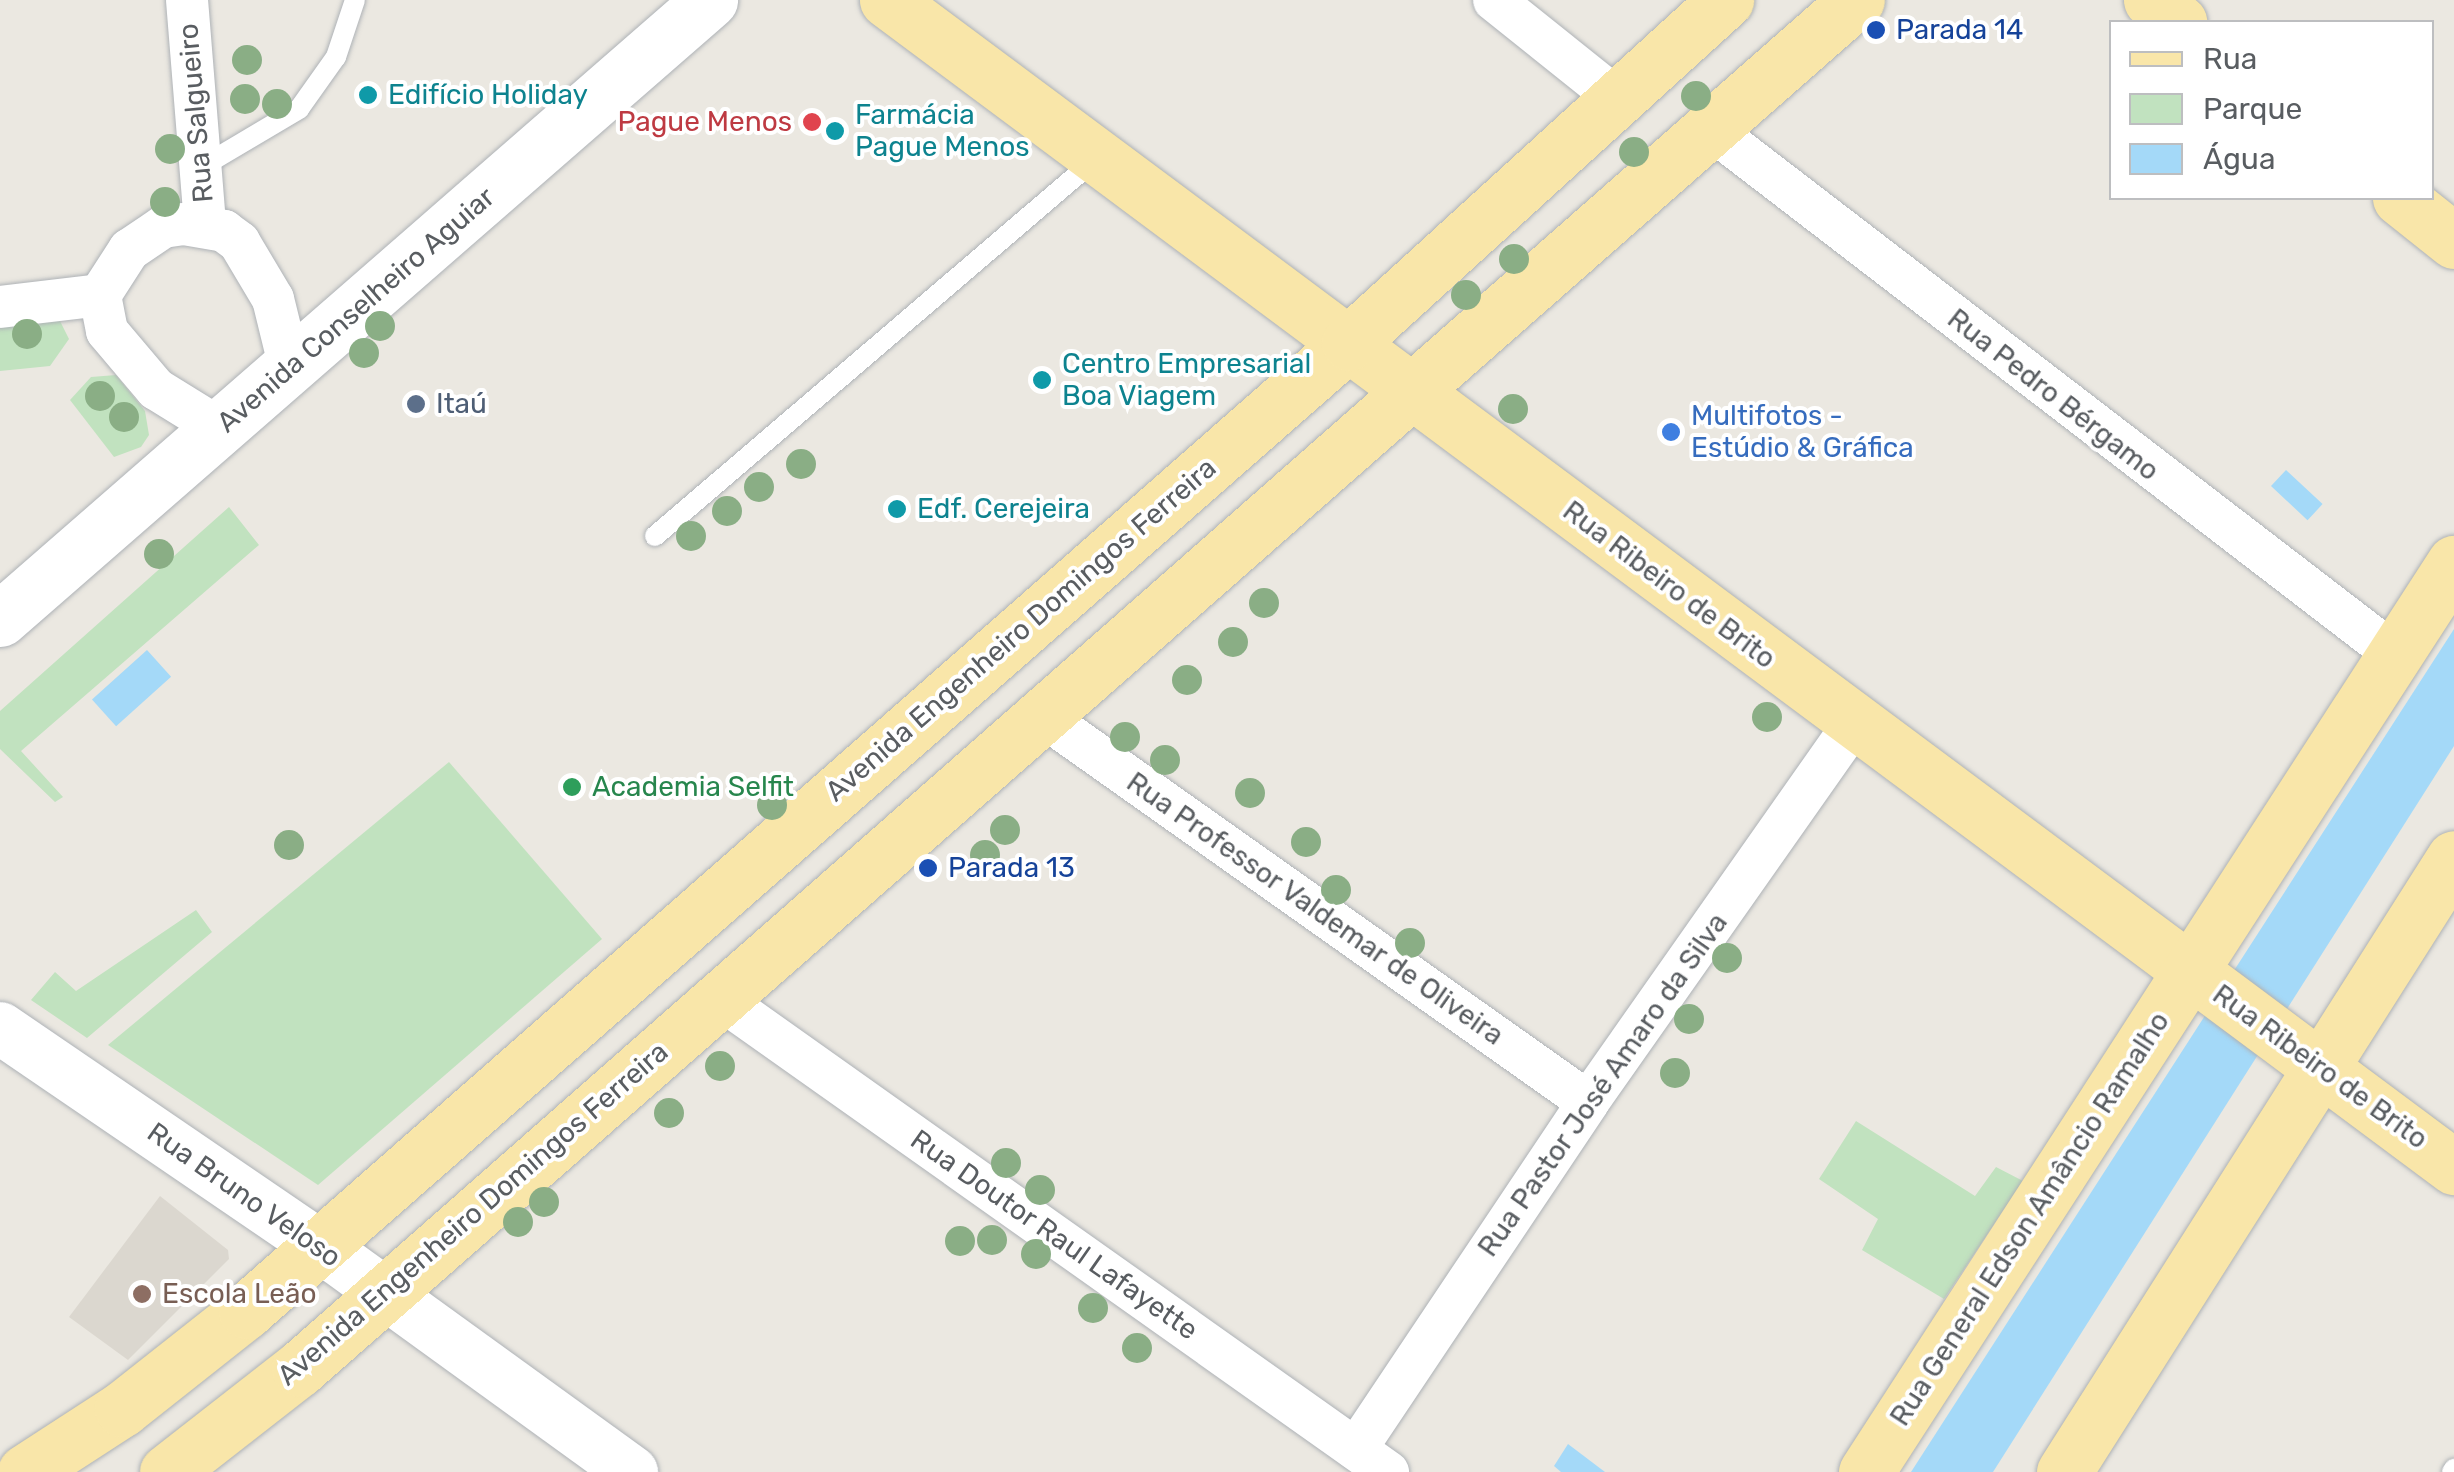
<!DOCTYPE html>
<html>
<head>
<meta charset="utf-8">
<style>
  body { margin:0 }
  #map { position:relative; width:2454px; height:1472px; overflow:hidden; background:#ebe8e1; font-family:Rubik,sans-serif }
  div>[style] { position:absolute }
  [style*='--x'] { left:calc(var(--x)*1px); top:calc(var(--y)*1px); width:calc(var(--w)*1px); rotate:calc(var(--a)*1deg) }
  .education>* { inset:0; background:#dbd7cf }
  .green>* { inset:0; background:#c1e2bf }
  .water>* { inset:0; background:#a4d9f8; transform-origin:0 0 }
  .roads { filter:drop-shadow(0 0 2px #aeb2b6) drop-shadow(0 0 2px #aeb2b6) }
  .service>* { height:20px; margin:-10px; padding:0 10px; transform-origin:10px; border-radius:10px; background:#fff }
  .minor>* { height:42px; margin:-21px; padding:0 21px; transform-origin:21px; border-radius:21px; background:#fff }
  .tertiary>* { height:52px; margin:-26px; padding:0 26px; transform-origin:26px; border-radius:26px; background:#fff }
  .secondary>* { height:55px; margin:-27.5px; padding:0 27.5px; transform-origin:27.5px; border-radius:27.5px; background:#fff }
  .primary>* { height:55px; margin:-27.5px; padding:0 27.5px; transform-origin:27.5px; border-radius:27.5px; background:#f9e6a9 }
  .trees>* { width:30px; height:30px; margin:-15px; border-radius:50%; background:#8aae85 }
  .dots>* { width:28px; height:28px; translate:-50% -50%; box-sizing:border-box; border:5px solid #fff; border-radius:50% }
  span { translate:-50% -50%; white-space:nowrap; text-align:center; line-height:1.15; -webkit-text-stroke:8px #fff; paint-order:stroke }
  .transit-label { font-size:28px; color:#164399 }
  .left { translate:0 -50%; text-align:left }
  .culture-label { font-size:28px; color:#0d838f }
  .street-label { font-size:28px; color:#595d61 }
  .health-label { font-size:28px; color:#be3a42 }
  .right { translate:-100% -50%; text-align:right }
  .service-label { font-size:28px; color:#4e5e75 }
  .shop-label { font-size:28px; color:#366cbe }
  .leisure-label { font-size:28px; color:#27864d }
  .education-label { font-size:28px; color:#785e54 }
  .legend { position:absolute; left:2109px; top:20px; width:325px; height:180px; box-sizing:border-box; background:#fff; border:2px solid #bdbec0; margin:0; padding:12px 18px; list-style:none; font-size:30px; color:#595d61 }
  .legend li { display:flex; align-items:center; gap:20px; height:50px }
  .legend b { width:50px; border:2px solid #bdbec0 }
</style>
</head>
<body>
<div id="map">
  <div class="education">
    <i style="clip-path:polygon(160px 1196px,228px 1250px,229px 1259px,128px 1360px,69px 1317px)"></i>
  </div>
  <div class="green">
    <i style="clip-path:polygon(53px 307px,69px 339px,50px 366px,0 371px,0 315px)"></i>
    <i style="clip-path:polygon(116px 375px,145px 411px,149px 435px,141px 447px,114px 457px,70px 400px,91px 377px)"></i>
    <i style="clip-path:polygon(229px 507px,259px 545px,21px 751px,63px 797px,55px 802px,0 749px,0 711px)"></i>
    <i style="clip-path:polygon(449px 762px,602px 939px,318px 1185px,108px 1045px)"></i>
    <i style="clip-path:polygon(196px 910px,212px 932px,87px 1038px,31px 1000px,55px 972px,76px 991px)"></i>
    <i style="clip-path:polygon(1856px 1121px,1975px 1196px,1996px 1167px,2023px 1181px,1944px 1299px,1862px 1250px,1878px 1219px,1819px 1179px)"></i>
  </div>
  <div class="water">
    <i style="left:2286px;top:470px;width:50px;height:22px;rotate:43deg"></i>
    <i style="clip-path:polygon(2454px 629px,2454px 746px,1993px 1472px,1911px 1472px)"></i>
    <i style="left:147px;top:650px;width:36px;height:74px;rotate:48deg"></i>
    <i style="clip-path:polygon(1568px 1444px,1605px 1472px,1561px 1472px,1554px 1466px)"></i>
  </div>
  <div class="roads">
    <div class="service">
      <i style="--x:203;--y:166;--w:112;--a:-30.7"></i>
      <i style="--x:299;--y:109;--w:64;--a:-54.6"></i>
      <i style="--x:336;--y:57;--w:60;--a:-71.6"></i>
      <i style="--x:655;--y:536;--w:582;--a:-40.54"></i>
      <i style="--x:2452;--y:1472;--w:4;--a:-56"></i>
    </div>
    <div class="minor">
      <i style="--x:187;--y:0;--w:226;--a:85.4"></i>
      <i style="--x:1494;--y:0;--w:154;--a:38.7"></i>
      <i style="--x:1712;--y:130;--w:864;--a:37.52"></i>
      <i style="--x:0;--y:307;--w:101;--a:-6.8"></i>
      <i style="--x:221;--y:429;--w:76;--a:-148.4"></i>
      <i style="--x:156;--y:389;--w:76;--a:-130.2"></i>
      <i style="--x:107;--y:331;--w:37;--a:-101"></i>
      <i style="--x:100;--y:295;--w:54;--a:-57.2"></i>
      <i style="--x:129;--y:250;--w:41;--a:-34.1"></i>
      <i style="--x:163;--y:227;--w:21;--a:-8"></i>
      <i style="--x:184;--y:224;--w:41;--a:9.9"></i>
      <i style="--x:224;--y:231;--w:19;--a:36"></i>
      <i style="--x:239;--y:242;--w:66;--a:59.2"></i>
      <i style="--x:273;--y:299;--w:71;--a:76.2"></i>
      <i style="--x:1041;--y:715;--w:670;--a:35.28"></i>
      <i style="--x:719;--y:998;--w:820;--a:35.32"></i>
      <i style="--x:1356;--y:1449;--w:417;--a:-56.2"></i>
      <i style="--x:1588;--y:1102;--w:462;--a:-54.9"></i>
    </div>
    <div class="tertiary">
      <i style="--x:0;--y:1028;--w:384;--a:34.3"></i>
      <i style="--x:317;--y:1244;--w:389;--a:35.9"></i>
    </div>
    <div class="secondary">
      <i style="--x:0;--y:619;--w:942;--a:-41.08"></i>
    </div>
    <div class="primary">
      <i style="--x:887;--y:0;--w:1954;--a:36.68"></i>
      <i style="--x:2151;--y:0;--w:36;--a:38"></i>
      <i style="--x:2400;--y:198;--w:69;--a:38.5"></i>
      <i style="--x:25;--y:1472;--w:116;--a:-33"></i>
      <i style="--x:122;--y:1409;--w:158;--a:-38.3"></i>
      <i style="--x:246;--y:1311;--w:1468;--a:-41.27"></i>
      <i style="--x:1349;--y:343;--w:510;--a:-42.3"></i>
      <i style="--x:167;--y:1472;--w:167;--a:-38"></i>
      <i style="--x:299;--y:1369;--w:2074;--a:-41.31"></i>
      <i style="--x:1866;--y:1472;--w:1083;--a:-57.1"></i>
      <i style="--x:2064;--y:1472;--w:727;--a:-57.58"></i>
    </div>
  </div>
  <div class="trees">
    <i style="left:247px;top:60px"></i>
    <i style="left:1696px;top:96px"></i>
    <i style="left:245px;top:99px"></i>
    <i style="left:277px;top:104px"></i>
    <i style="left:170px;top:149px"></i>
    <i style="left:1634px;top:152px"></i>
    <i style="left:165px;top:202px"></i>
    <i style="left:1514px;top:259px"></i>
    <i style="left:1466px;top:295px"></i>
    <i style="left:380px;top:326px"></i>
    <i style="left:27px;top:334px"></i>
    <i style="left:364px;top:353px"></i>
    <i style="left:100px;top:396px"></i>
    <i style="left:1513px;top:409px"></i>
    <i style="left:124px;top:417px"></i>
    <i style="left:801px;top:464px"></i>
    <i style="left:759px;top:487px"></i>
    <i style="left:727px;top:511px"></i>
    <i style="left:691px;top:536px"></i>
    <i style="left:159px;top:554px"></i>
    <i style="left:1264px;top:603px"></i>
    <i style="left:1233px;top:642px"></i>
    <i style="left:1187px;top:680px"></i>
    <i style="left:1767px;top:717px"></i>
    <i style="left:1125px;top:737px"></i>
    <i style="left:1165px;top:760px"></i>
    <i style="left:1250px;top:793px"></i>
    <i style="left:772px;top:805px"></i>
    <i style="left:1005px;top:830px"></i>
    <i style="left:1306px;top:842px"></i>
    <i style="left:289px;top:845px"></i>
    <i style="left:985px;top:855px"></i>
    <i style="left:1336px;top:890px"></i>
    <i style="left:1410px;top:943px"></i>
    <i style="left:1727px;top:958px"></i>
    <i style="left:1689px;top:1019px"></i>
    <i style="left:720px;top:1066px"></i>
    <i style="left:1675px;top:1073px"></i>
    <i style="left:669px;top:1113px"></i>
    <i style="left:1006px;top:1163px"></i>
    <i style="left:1040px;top:1190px"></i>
    <i style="left:544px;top:1202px"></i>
    <i style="left:518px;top:1222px"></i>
    <i style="left:992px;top:1240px"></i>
    <i style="left:960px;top:1241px"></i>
    <i style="left:1036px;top:1254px"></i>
    <i style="left:1093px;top:1308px"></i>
    <i style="left:1137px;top:1348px"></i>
  </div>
  <div class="dots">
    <i style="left:1876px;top:30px;background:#1a4fb4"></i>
    <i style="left:368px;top:95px;background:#0f9aa8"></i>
    <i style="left:812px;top:122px;background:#e0444e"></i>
    <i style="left:835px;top:131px;background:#0f9aa8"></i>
    <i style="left:1042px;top:380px;background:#0f9aa8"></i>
    <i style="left:416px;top:404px;background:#5c6f8a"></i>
    <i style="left:1671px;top:432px;background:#3f7fe0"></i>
    <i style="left:897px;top:509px;background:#0f9aa8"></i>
    <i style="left:572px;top:787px;background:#2e9e5b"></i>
    <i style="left:928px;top:868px;background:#1a4fb4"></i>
    <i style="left:142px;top:1294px;background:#8d6e63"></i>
  </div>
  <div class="transit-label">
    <span class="left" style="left:1896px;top:30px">Parada 14</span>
    <span class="left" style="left:948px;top:868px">Parada 13</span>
  </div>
  <div class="culture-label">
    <span class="left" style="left:388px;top:95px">Edifício Holiday</span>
    <span class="left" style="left:855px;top:131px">Farmácia<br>Pague Menos</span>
    <span class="left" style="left:1062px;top:380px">Centro Empresarial<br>Boa Viagem</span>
    <span class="left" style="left:917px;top:509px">Edf. Cerejeira</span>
  </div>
  <div class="street-label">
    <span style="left:196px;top:113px;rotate:-95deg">Rua Salgueiro</span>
    <span style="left:356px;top:310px;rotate:-41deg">Avenida Conselheiro Aguiar</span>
    <span style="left:2053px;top:395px;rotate:38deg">Rua Pedro Bérgamo</span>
    <span style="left:1669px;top:585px;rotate:37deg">Rua Ribeiro de Brito</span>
    <span style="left:1021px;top:630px;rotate:-41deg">Avenida Engenheiro Domingos Ferreira</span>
    <span style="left:1315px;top:909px;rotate:35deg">Rua Professor Valdemar de Oliveira</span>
    <span style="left:2320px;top:1067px;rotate:36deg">Rua Ribeiro de Brito</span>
    <span style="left:1603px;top:1085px;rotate:-55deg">Rua Pastor José Amaro da Silva</span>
    <span style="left:244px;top:1195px;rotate:35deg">Rua Bruno Veloso</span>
    <span style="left:473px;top:1214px;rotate:-41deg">Avenida Engenheiro Domingos Ferreira</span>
    <span style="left:2030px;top:1219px;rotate:-57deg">Rua General Edson Amâncio Ramalho</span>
    <span style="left:1054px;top:1235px;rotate:35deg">Rua Doutor Raul Lafayette</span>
  </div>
  <div class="health-label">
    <span class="right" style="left:792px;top:122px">Pague Menos</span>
  </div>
  <div class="service-label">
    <span class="left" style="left:436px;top:404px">Itaú</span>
  </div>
  <div class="shop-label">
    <span class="left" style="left:1691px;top:432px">Multifotos -<br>Estúdio &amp; Gráfica</span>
  </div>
  <div class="leisure-label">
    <span class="left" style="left:592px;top:787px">Academia Selfit</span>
  </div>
  <div class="education-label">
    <span class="left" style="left:162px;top:1294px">Escola Leão</span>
  </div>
  <ul class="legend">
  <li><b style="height:12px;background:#f9e6a9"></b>Rua</li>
  <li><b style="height:28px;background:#c1e2bf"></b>Parque</li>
  <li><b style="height:28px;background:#a4d9f8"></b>Água</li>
  </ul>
</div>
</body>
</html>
